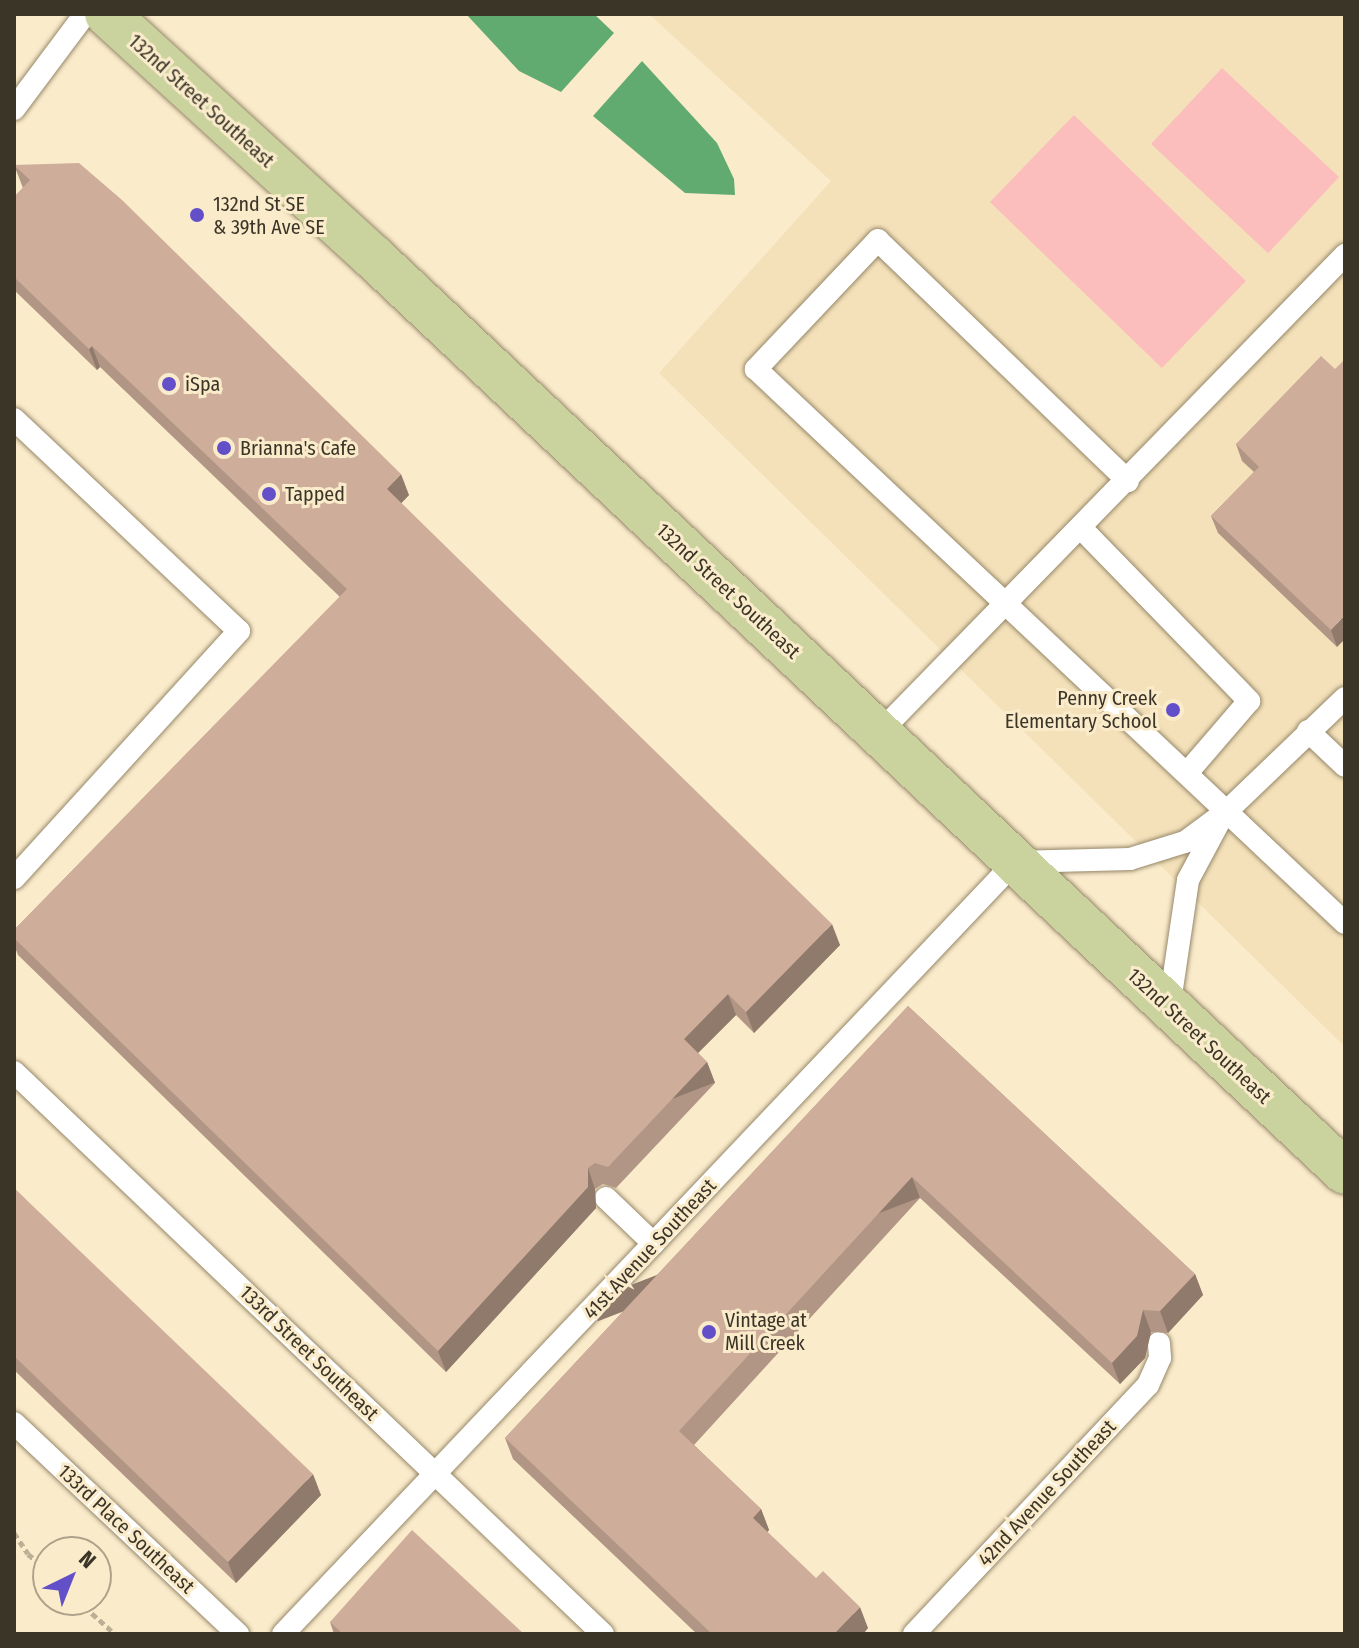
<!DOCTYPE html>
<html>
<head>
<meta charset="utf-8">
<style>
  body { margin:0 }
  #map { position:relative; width:1359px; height:1648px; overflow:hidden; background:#faebcb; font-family:"Fira Sans Condensed",sans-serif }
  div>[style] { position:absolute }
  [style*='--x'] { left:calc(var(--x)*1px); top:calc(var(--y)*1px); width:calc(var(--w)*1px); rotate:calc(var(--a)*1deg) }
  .built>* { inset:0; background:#f4e1ba }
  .green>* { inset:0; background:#fbbebc; transform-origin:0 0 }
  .water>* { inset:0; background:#61ab70 }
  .path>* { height:5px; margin-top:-2.5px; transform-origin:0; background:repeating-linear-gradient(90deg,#bbaf95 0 6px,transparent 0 10px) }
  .roads { filter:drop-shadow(0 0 2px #96886a) drop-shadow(0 0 2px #96886a) }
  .lane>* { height:22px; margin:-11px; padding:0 11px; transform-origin:11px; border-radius:11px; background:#fff }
  .primary>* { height:44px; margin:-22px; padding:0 22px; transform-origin:22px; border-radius:22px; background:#cad39e }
  .wall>* { inset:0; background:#b19685 }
  .shaded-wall>* { inset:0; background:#907a6c; transform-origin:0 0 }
  .building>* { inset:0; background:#ceae9b }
  .dots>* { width:22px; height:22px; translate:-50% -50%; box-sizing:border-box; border:4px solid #faebcb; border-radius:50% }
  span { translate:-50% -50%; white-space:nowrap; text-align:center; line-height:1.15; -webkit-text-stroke:6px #faebcb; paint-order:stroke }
  .street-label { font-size:20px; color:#3b3528 }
  .poi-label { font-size:20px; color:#3b3528 }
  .left { translate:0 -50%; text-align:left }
  .right { translate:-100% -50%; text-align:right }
  .frame { position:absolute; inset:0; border:16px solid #3b3528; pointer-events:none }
  .north { position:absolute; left:32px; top:1536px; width:80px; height:80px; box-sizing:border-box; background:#faebcb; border:2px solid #aea28a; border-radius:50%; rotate:43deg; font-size:22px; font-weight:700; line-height:32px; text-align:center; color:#3b3528 }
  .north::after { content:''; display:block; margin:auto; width:28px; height:36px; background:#6350c9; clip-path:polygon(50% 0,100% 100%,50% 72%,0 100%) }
</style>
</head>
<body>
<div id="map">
  <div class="built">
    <i style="clip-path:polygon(649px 14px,1345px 14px,1345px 1047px,659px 373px,831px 181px)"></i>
  </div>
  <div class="green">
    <i style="left:1222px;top:68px;width:160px;height:104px;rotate:43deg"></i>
    <i style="left:1074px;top:115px;width:239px;height:121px;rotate:44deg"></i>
  </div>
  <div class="water">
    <i style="clip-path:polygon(466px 14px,594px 14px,614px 33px,561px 92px,519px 71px)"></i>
    <i style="clip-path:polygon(642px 61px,717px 143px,734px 179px,735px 195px,685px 193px,593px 116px)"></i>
  </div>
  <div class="path">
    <i style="--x:14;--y:1533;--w:25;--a:56"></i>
    <i style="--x:28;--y:1554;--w:26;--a:39"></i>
    <i style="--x:77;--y:1600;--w:51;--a:41.8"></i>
  </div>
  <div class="roads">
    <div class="lane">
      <i style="--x:14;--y:109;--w:119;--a:-53.2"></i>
      <i style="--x:14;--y:419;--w:309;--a:43.3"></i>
      <i style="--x:239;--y:631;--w:334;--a:132.3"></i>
      <i style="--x:1128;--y:481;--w:347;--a:-136.1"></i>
      <i style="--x:878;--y:240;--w:178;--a:133.4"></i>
      <i style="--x:756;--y:369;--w:809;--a:43.25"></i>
      <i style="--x:1082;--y:529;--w:240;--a:45.8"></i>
      <i style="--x:1249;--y:701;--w:95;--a:130.7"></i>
      <i style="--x:1308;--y:731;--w:51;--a:43.4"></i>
      <i style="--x:879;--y:733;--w:668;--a:-45.73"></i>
      <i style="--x:1169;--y:1009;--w:130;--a:-81.6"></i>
      <i style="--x:1188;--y:880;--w:64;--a:-61.8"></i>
      <i style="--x:14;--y:1072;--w:814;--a:43.66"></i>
      <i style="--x:606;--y:1198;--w:66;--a:43.8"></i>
      <i style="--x:14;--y:1423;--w:308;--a:43.3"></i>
      <i style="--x:283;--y:1634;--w:1064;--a:-46.52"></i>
      <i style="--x:1015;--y:862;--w:115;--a:-1.5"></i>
      <i style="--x:1130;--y:859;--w:58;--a:-17.2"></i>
      <i style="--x:1185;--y:842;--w:52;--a:-36.4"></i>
      <i style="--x:1227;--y:811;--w:163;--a:-43.8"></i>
      <i style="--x:914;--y:1634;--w:342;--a:-46.8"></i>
      <i style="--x:1148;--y:1385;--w:30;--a:-66"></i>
      <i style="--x:1160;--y:1358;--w:15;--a:-94"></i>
    </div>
    <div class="primary">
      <i style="--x:107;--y:14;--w:359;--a:42.4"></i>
      <i style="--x:372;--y:256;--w:1336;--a:43.27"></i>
    </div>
  </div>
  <div class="wall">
    <i style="clip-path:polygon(14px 165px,409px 495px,401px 503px,840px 945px,754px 1033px,736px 1015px,698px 1053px,707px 1062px,715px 1083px,616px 1188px,603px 1184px,595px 1189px,596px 1208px,446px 1372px,18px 955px,14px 945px,14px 930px,340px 597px,100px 367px,97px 370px,14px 290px,14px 197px,23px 188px)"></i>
    <i style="clip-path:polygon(1335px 369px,1337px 647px,1218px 533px,1211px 516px,1254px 472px,1242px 461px,1236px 444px)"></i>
    <i style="clip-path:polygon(908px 1006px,1195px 1274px,1203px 1295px,1168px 1333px,1151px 1332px,1145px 1358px,1120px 1384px,920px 1198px,694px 1445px,761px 1509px,769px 1530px,767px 1532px,868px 1628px,863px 1634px,697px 1634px,513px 1459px,505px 1438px)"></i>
    <i style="clip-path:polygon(14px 1188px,321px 1495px,236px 1583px,14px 1370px)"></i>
    <i style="clip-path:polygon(330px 1622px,524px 1634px,334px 1634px)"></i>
  </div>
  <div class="shaded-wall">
    <i style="clip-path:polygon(92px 346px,100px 367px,97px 370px,89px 349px)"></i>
    <i style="clip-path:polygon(401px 474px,409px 495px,395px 510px,387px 489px)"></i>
    <i style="clip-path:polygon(1345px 615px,1345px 639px,1337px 647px,1331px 630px)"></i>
    <i style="clip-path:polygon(832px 924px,840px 945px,754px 1033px,746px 1012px)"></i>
    <i style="clip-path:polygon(728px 994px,736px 1015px,691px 1060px,684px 1039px)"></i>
    <i style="left:707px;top:1062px;width:22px;height:144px;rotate:69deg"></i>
    <i style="clip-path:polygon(588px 1168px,595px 1189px,596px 1208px,446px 1372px,438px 1351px)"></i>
    <i style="left:912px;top:1177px;width:22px;height:345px;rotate:69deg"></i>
    <i style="clip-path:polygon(1195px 1274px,1203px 1295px,1168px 1333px,1160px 1311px)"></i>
    <i style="clip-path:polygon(1143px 1310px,1151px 1332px,1145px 1358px,1120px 1384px,1112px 1363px)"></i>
    <i style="clip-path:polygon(313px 1474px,321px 1495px,236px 1583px,228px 1562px)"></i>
    <i style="clip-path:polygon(761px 1509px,769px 1530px,760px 1540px,753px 1518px)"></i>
    <i style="clip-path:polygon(860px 1607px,868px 1628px,863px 1634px,834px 1634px)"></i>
  </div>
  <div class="building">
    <i style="clip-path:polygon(79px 163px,122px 200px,401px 474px,387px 489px,832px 924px,746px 1012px,728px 994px,684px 1039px,707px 1062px,608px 1167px,595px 1163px,588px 1168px,588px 1187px,438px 1351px,14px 938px,14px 930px,347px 589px,92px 346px,89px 349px,14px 277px,14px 197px,30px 180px,14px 165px)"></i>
    <i style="clip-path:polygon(1321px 356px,1335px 369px,1345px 359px,1345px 615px,1331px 630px,1211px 516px,1259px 467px,1236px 444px)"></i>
    <i style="clip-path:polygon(908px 1006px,1195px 1274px,1160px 1311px,1143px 1310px,1137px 1336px,1112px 1363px,912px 1177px,679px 1431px,761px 1509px,753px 1518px,816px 1578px,823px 1571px,860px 1607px,834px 1634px,712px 1634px,505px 1438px)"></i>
    <i style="clip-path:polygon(14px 1188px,313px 1474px,228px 1562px,14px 1356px)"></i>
    <i style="clip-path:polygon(412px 1530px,524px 1634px,343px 1634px,330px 1622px)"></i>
  </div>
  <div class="dots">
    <i style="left:197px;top:215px;background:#6350c9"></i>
    <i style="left:169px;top:384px;background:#6350c9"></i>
    <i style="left:224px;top:448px;background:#6350c9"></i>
    <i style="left:269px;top:494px;background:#6350c9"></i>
    <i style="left:1173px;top:710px;background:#6350c9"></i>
    <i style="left:709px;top:1332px;background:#6350c9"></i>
  </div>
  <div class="street-label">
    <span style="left:201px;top:101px;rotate:42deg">132nd Street Southeast</span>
    <span style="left:728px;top:591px;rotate:43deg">132nd Street Southeast</span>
    <span style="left:1199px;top:1036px;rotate:43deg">132nd Street Southeast</span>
    <span style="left:650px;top:1249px;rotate:-47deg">41st Avenue Southeast</span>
    <span style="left:309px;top:1353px;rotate:44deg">133rd Street Southeast</span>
    <span style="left:1047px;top:1493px;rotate:-47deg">42nd Avenue Southeast</span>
    <span style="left:126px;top:1529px;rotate:43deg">133rd Place Southeast</span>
  </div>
  <div class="poi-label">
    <span class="left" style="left:213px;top:216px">132nd St SE<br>&amp; 39th Ave SE</span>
    <span class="left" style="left:185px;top:384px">iSpa</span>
    <span class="left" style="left:240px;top:448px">Brianna's Cafe</span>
    <span class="left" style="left:285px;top:494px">Tapped</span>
    <span class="right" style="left:1157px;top:710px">Penny Creek<br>Elementary School</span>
    <span class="left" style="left:725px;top:1332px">Vintage at<br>Mill Creek</span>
  </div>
  <div class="frame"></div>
  <div class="north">N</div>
</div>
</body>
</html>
